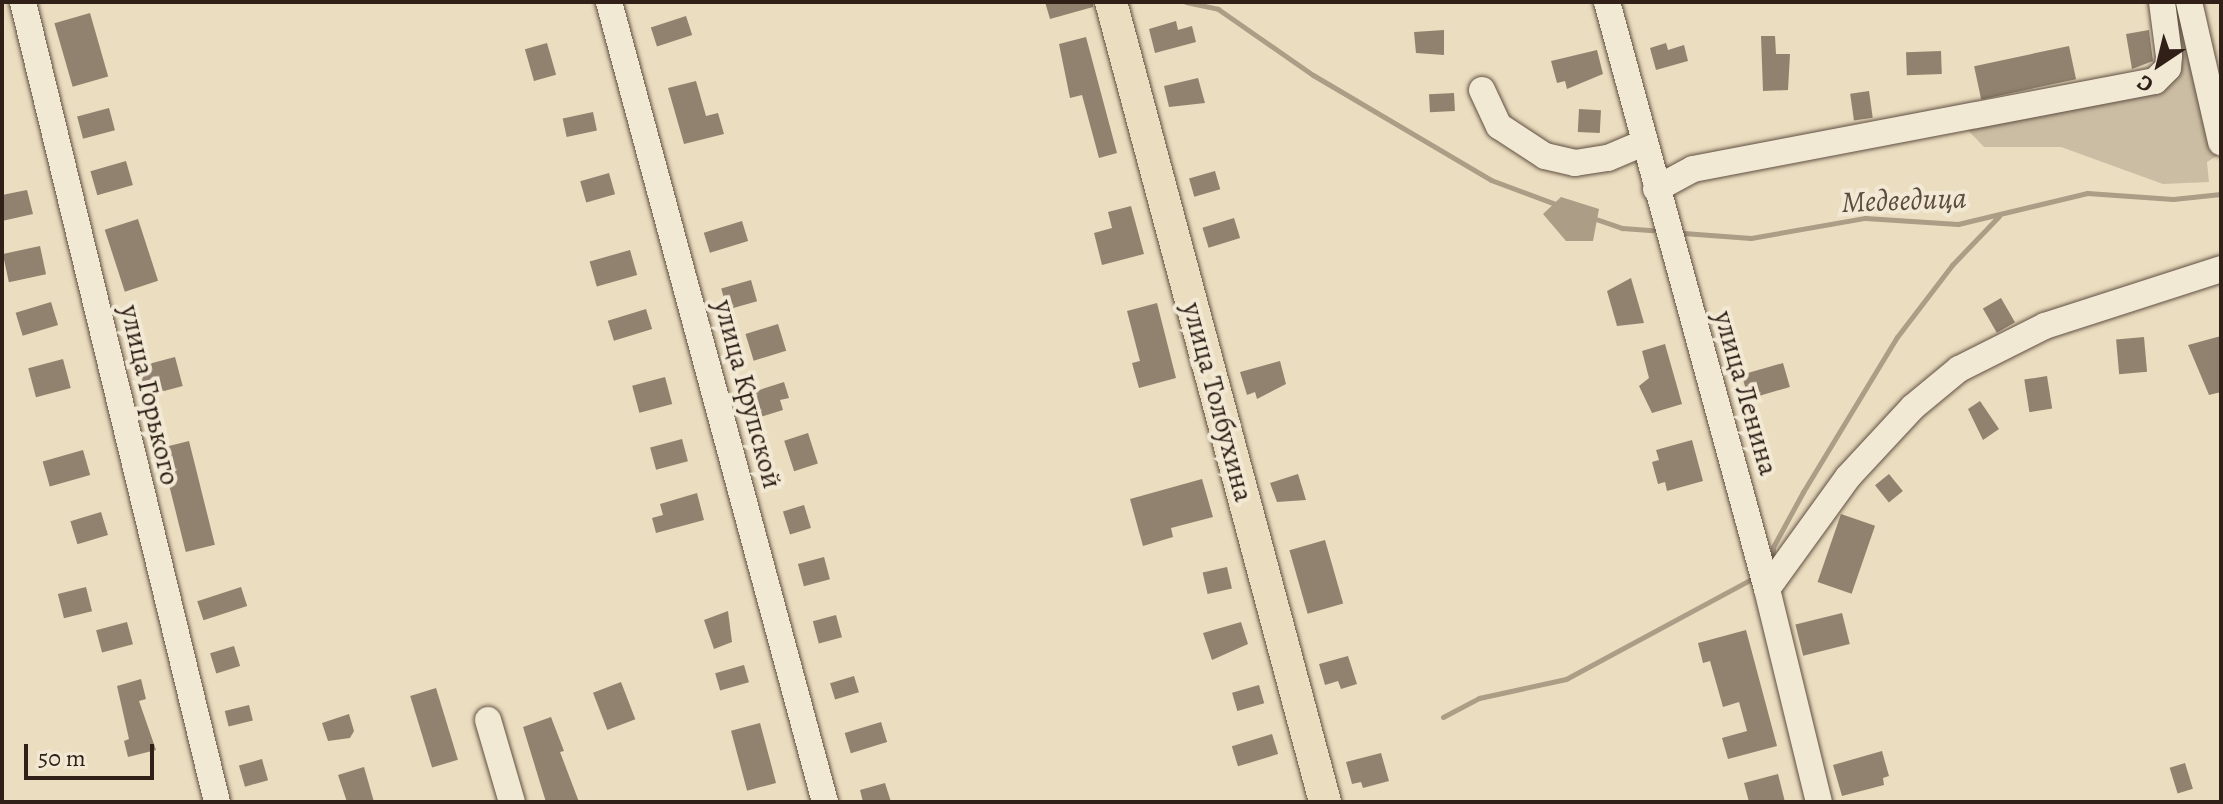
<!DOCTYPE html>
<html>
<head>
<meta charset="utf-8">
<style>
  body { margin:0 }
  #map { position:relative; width:2223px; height:804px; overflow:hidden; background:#ebddbf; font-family:Alegreya,serif }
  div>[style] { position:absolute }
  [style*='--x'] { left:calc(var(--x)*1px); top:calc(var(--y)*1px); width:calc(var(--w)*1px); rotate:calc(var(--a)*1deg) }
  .green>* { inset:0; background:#cbbda3 }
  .water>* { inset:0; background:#ab9d86 }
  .stream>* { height:5px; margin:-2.5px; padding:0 2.5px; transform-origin:2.5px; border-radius:2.5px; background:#ab9d86 }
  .building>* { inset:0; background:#91826f; transform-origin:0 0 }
  .roads { filter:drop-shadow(0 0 2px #5f4f42) drop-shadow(0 0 2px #5f4f42) }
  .minor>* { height:26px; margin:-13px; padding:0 13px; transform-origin:13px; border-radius:13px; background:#f2e9d5 }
  .major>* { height:32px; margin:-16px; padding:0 16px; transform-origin:16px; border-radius:16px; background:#ebddbf }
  span { translate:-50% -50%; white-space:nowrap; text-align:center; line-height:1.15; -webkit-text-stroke:8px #f2e9d5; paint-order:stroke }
  .street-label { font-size:28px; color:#302018 }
  .water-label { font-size:30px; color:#5b4c3e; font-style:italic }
  .frame { position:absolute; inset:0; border:4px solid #302018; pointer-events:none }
  .north { position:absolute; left:2119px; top:24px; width:80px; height:80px; -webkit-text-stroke:6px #f2e9d5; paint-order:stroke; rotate:215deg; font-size:22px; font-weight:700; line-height:32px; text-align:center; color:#302018 }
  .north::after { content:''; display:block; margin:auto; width:28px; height:36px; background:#302018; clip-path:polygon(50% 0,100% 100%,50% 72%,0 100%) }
  .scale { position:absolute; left:24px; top:744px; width:130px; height:36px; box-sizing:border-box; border:4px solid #302018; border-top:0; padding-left:10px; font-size:24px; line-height:28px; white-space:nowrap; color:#302018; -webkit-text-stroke:6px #f2e9d5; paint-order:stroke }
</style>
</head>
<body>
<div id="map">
  <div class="green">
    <i style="clip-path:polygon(2166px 2px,2184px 2px,2217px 156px,2207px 162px,2209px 182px,2163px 184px,2061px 147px,1984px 147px,1961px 123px,2157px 85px)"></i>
  </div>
  <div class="water">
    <i style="clip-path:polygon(1561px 197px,1599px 209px,1593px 241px,1566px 241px,1543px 214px)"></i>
  </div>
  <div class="stream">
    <i style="--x:1186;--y:2;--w:33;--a:12"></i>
    <i style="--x:1218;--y:9;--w:116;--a:34.8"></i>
    <i style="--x:1313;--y:75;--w:207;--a:30.5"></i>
    <i style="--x:1491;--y:180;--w:72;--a:20.5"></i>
    <i style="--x:1593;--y:218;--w:31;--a:19"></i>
    <i style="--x:1622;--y:228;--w:31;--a:4"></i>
    <i style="--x:1683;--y:233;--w:68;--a:4.2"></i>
    <i style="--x:1751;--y:238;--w:116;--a:-10"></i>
    <i style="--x:1865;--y:218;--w:93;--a:3.7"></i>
    <i style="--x:1958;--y:224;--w:133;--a:-13.5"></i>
    <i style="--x:2087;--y:193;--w:86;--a:4"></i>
    <i style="--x:2173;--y:199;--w:48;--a:-5.9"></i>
    <i style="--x:1772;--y:562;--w:15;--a:-86"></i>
    <i style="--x:1773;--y:547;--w:63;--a:-61.4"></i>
    <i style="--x:1803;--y:492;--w:181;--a:-58.8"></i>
    <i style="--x:1897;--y:337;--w:91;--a:-52.6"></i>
    <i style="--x:1952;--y:265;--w:68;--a:-46.2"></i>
    <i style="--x:1443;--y:717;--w:41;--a:-27.8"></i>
    <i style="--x:1479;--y:698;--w:89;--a:-12.3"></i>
    <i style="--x:1566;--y:679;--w:209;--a:-28.3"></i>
  </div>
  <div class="building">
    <i style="clip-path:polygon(1045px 2px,1093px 2px,1093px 7px,1050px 19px)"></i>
    <i style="left:90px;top:13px;width:66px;height:37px;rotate:74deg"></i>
    <i style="left:686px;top:16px;width:20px;height:37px;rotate:72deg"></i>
    <i style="clip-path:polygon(1176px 21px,1178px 30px,1192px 26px,1196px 42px,1155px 53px,1149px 29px)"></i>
    <i style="clip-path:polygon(1444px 30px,1444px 55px,1416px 53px,1414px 32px)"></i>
    <i style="clip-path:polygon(2149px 30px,2153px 61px,2132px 69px,2126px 34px)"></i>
    <i style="clip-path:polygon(1761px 36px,1775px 36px,1776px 54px,1790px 54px,1788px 90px,1763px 91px)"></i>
    <i style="clip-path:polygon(1086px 37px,1117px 153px,1099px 158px,1082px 95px,1070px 98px,1059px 44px)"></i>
    <i style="left:547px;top:43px;width:33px;height:23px;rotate:74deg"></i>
    <i style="clip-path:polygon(1666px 43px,1668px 50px,1684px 45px,1688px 61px,1656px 70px,1650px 48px)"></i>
    <i style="left:2069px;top:46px;width:34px;height:97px;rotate:78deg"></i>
    <i style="clip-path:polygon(1597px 50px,1603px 74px,1567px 89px,1565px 81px,1557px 83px,1551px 61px)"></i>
    <i style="left:1941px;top:51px;width:23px;height:35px;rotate:88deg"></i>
    <i style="clip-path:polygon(1198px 78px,1205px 103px,1169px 107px,1164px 86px)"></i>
    <i style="clip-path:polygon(696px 81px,706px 116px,718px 113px,724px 134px,684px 144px,668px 88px)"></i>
    <i style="left:1869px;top:91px;width:27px;height:19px;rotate:82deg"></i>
    <i style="left:1454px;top:93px;width:18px;height:25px;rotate:87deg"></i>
    <i style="left:109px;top:108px;width:23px;height:33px;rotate:75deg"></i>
    <i style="left:1579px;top:109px;width:22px;height:23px;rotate:3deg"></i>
    <i style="left:593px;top:112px;width:19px;height:31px;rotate:78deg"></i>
    <i style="left:126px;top:161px;width:25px;height:37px;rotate:74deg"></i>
    <i style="left:1215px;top:171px;width:19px;height:27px;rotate:74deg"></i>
    <i style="left:609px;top:173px;width:22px;height:30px;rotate:74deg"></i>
    <i style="clip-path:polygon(27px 190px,33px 214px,2px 221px,2px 195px)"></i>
    <i style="clip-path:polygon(1131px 206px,1144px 254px,1102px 265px,1094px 233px,1112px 228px,1108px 212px)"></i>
    <i style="left:1234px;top:218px;width:21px;height:33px;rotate:73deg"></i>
    <i style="left:138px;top:219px;width:65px;height:35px;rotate:72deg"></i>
    <i style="left:742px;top:221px;width:21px;height:40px;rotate:73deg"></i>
    <i style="left:40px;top:246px;width:29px;height:38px;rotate:78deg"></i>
    <i style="left:630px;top:250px;width:26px;height:42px;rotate:74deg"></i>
    <i style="clip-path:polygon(1631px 278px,1644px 323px,1617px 326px,1607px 291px)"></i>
    <i style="left:751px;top:280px;width:22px;height:31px;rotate:74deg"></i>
    <i style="left:2001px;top:298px;width:28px;height:21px;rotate:60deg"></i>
    <i style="left:51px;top:302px;width:24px;height:37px;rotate:73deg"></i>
    <i style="clip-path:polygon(1157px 303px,1176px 378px,1139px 388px,1132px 363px,1140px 361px,1127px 311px)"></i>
    <i style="left:646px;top:309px;width:21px;height:40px;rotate:73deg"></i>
    <i style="left:778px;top:324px;width:28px;height:34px;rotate:73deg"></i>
    <i style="clip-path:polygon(2221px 336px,2221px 392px,2209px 395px,2188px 345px)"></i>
    <i style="left:2144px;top:337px;width:35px;height:28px;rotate:85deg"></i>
    <i style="clip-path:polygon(1665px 344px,1682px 404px,1652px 413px,1639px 386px,1649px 378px,1642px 351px)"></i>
    <i style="left:175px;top:357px;width:30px;height:38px;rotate:75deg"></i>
    <i style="left:63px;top:359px;width:30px;height:36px;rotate:75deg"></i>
    <i style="clip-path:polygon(1280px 361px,1286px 384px,1257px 399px,1255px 392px,1247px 395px,1240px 372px)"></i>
    <i style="left:1783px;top:363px;width:25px;height:43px;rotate:74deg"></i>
    <i style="left:2047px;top:376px;width:33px;height:23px;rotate:81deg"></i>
    <i style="left:665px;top:377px;width:28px;height:34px;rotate:75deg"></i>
    <i style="clip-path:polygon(784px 382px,789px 398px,780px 400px,783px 410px,757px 418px,750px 393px)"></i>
    <i style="clip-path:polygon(1980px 401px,1999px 429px,1983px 440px,1968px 409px)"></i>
    <i style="left:808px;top:433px;width:32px;height:25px;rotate:72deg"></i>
    <i style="left:682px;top:439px;width:23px;height:33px;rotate:75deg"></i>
    <i style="clip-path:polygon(1692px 440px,1703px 481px,1667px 491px,1665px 482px,1658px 484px,1652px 462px,1659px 460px,1656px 450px)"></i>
    <i style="left:189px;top:441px;width:107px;height:30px;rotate:76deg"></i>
    <i style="left:83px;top:450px;width:26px;height:42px;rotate:74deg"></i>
    <i style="clip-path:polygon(1298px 474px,1306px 500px,1277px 502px,1270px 483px)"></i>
    <i style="left:1889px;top:474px;width:22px;height:18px;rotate:51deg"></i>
    <i style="clip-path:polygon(1202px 479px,1213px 517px,1171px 528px,1173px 537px,1143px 546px,1130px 499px)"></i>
    <i style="clip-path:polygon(697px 493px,704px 520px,656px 533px,652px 518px,663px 515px,660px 504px)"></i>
    <i style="left:804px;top:505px;width:24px;height:22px;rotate:73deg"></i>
    <i style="left:101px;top:512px;width:24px;height:32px;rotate:73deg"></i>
    <i style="left:1841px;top:514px;width:36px;height:72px;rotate:19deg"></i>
    <i style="left:1325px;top:540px;width:66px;height:37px;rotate:74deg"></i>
    <i style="left:824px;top:557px;width:23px;height:27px;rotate:75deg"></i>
    <i style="left:1227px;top:567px;width:22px;height:25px;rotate:77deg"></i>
    <i style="left:86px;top:587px;width:25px;height:29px;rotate:76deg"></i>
    <i style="left:241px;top:587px;width:20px;height:46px;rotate:72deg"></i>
    <i style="clip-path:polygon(728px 611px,732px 642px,714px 649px,704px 620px)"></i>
    <i style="left:1842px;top:613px;width:32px;height:48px;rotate:76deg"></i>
    <i style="left:836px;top:615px;width:23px;height:24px;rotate:75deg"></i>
    <i style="left:127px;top:622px;width:23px;height:32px;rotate:75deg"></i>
    <i style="clip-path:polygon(1241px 622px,1248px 644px,1212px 660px,1203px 633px)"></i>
    <i style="clip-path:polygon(1746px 630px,1777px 746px,1728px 759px,1722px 738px,1747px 731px,1739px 702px,1723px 707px,1710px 661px,1703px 663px,1698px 643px)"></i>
    <i style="left:234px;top:646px;width:21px;height:25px;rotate:73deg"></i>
    <i style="clip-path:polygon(1348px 656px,1357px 684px,1341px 689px,1338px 681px,1325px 685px,1319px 664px)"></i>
    <i style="left:744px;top:665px;width:18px;height:30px;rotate:74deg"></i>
    <i style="left:854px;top:676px;width:17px;height:25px;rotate:73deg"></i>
    <i style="clip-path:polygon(141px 679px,146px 699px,139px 701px,156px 750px,128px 757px,124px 741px,129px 739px,117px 686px)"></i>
    <i style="left:621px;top:682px;width:40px;height:30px;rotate:69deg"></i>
    <i style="left:1259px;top:685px;width:19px;height:28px;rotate:74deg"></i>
    <i style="left:436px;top:688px;width:75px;height:27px;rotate:73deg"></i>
    <i style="left:249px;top:705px;width:16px;height:25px;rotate:76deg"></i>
    <i style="clip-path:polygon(349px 714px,354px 731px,350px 738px,328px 741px,322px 723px)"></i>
    <i style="clip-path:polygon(551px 717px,564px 751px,560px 752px,579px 802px,546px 802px,541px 786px,523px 727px)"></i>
    <i style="left:881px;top:722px;width:21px;height:38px;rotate:73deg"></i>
    <i style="left:760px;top:723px;width:62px;height:30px;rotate:75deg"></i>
    <i style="left:1272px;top:734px;width:21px;height:42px;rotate:73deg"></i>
    <i style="clip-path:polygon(1882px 751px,1889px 776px,1883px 778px,1884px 785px,1842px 796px,1833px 765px)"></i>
    <i style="clip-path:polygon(1381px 753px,1389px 781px,1363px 788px,1361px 782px,1352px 784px,1346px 762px)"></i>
    <i style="left:262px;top:759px;width:22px;height:24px;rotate:74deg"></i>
    <i style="left:2185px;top:763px;width:27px;height:16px;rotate:73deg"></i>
    <i style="clip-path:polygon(364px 767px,374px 802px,347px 802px,338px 775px)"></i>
    <i style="clip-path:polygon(1778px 774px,1785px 802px,1749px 802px,1744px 783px)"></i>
    <i style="clip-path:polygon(885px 783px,891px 802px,863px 802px,860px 790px)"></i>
  </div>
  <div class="roads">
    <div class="minor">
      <i style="--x:23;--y:2;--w:823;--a:76.37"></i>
      <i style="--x:609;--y:2;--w:829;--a:74.89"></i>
      <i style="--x:1607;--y:2;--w:608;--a:74.75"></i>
      <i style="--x:1767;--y:589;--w:219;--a:76.3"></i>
      <i style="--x:2189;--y:2;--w:144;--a:77.1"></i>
      <i style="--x:1482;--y:90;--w:40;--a:65"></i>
      <i style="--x:1499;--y:126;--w:55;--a:33.1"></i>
      <i style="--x:1545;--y:156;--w:31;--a:13"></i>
      <i style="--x:1575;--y:163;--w:33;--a:-9"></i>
      <i style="--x:1608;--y:158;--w:39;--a:-23"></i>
      <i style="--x:1656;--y:189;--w:42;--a:-28.4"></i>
      <i style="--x:1693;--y:169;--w:470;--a:-10.8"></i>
      <i style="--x:2155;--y:81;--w:18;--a:-45"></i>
      <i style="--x:2168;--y:68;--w:12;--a:-85"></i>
      <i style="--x:2169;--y:56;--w:54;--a:-97.4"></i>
      <i style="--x:1767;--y:589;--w:138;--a:-54.1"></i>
      <i style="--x:1848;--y:477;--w:96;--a:-47.1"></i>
      <i style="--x:1913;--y:407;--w:60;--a:-39.6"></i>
      <i style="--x:1959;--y:369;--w:96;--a:-26.6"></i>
      <i style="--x:2045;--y:326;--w:185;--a:-17.9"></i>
      <i style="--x:488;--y:720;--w:85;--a:73.7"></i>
    </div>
    <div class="major">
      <i style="--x:1111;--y:2;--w:828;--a:75.02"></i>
    </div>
  </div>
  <div class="street-label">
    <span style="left:1746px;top:393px;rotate:74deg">улица Ленина</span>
    <span style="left:748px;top:394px;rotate:75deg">улица Крупской</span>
    <span style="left:150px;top:395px;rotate:77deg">улица Горького</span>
    <span style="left:1218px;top:402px;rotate:75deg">улица Толбухина</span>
  </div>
  <div class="water-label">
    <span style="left:1904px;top:200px;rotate:-2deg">Медведица</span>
  </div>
  <div class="frame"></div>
  <div class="north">С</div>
  <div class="scale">50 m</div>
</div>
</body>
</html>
